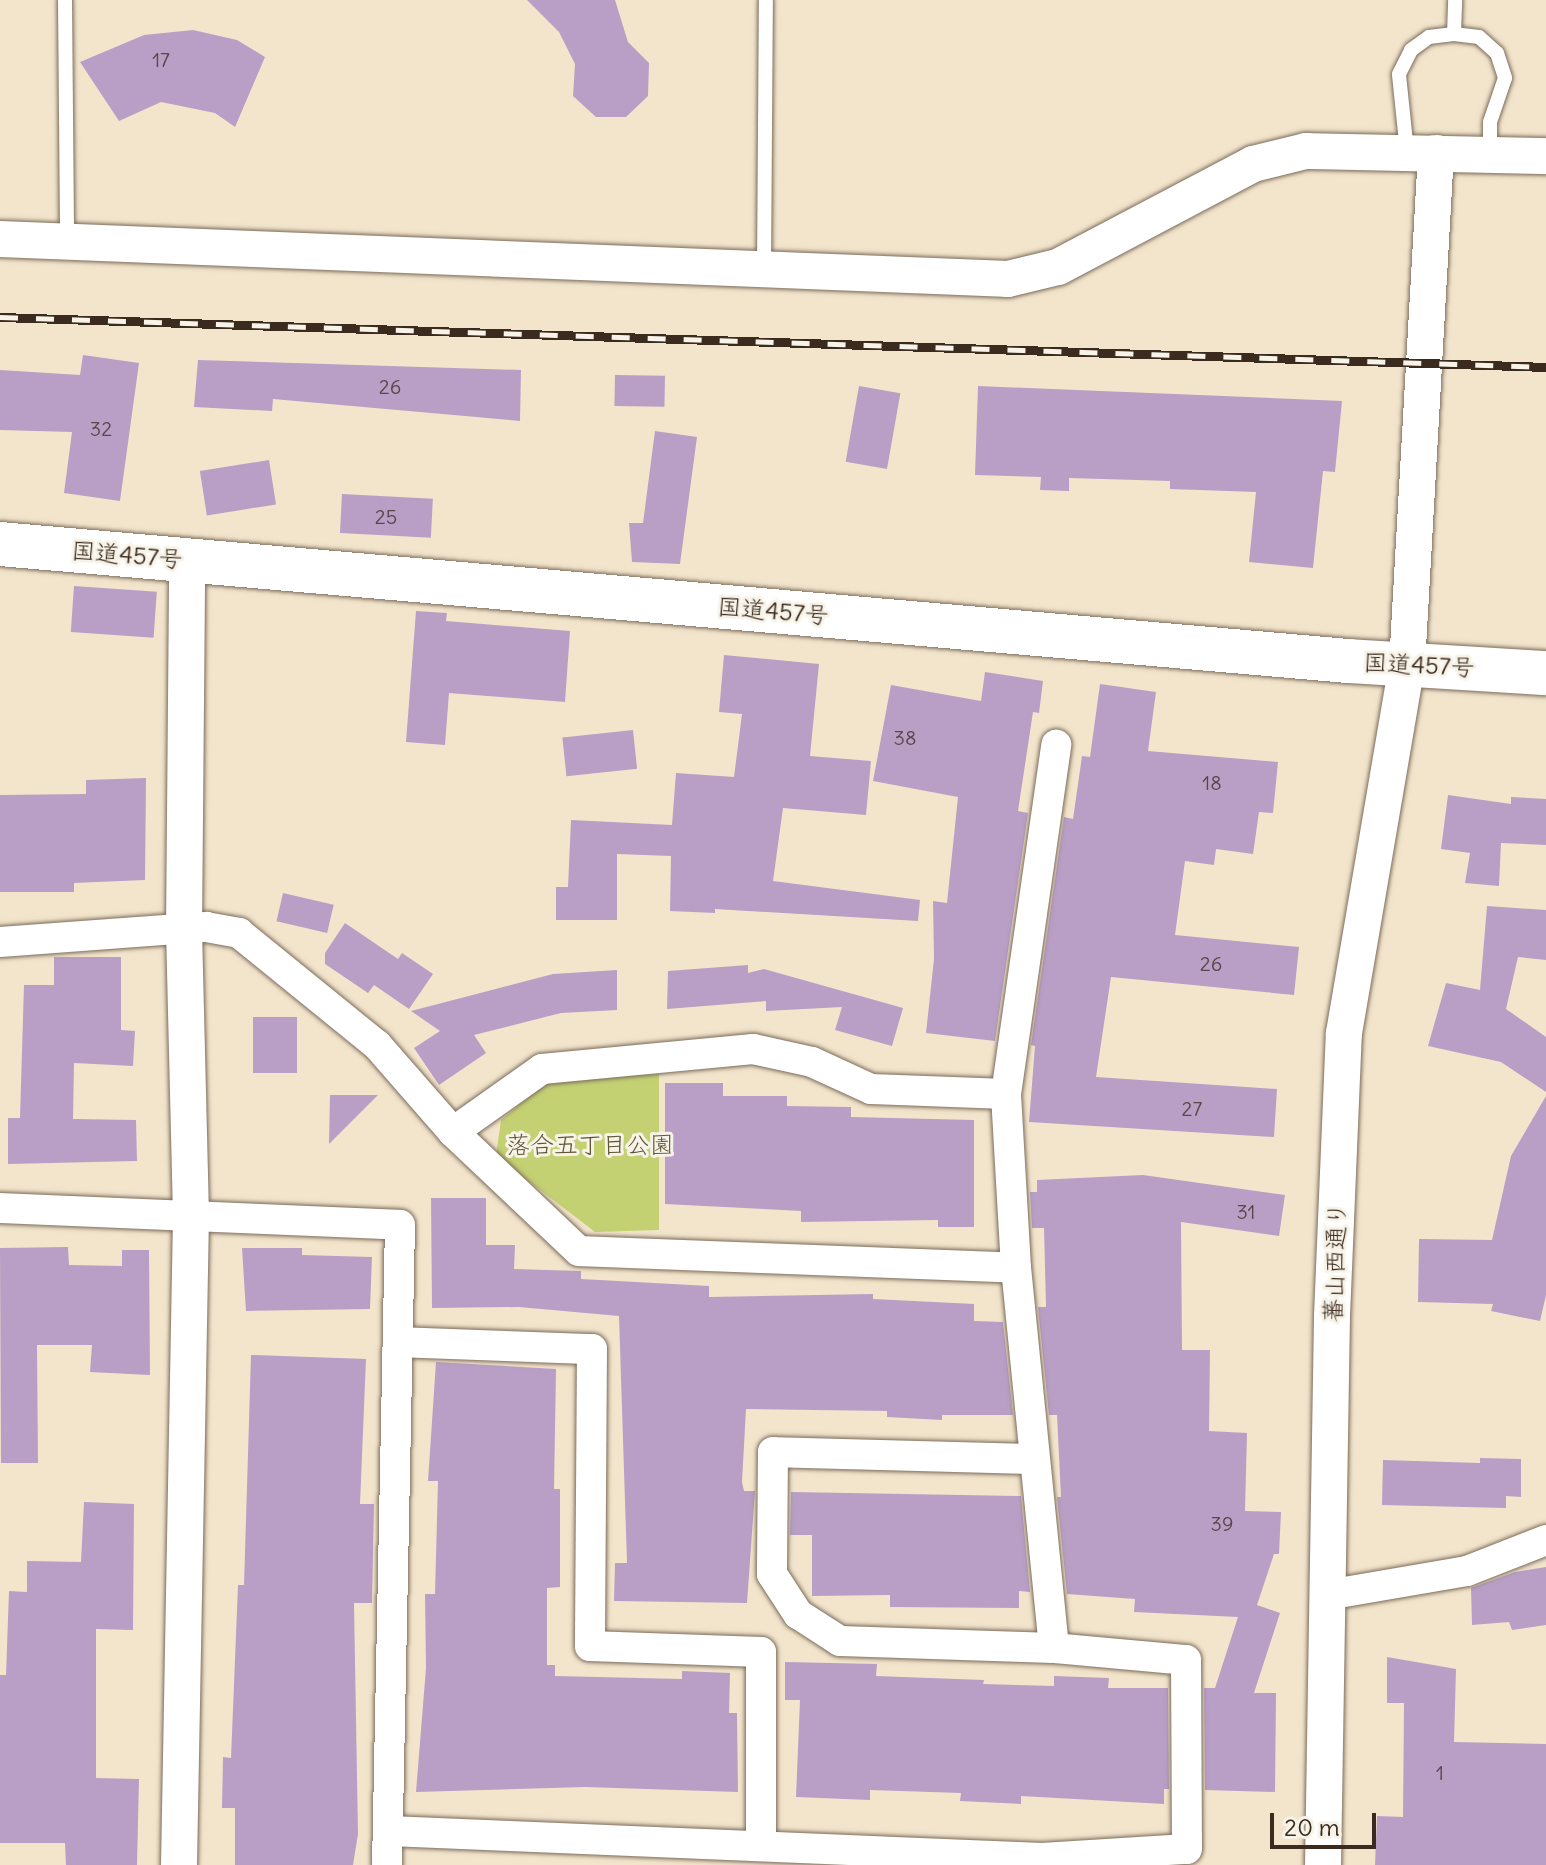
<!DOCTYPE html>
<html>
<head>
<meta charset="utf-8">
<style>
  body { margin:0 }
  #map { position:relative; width:1546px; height:1865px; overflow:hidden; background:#f3e5cc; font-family:Delius,"Klee One",sans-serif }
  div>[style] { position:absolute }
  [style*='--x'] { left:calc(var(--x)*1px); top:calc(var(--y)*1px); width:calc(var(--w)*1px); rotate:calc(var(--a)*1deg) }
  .green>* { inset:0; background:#c4d173 }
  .building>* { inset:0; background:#b99fc6; transform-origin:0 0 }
  .roads { filter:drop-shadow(0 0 2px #7b6b5b) drop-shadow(0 0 2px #7b6b5b) }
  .service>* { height:14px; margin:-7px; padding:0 7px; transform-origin:7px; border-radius:7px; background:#fff }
  .minor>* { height:30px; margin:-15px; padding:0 15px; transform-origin:15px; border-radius:15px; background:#fff }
  .tertiary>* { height:36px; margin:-18px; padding:0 18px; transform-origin:18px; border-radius:18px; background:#fff }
  .trunk>* { height:44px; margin:-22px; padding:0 22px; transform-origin:22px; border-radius:22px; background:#fff }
  .rail>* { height:9px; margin-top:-4.5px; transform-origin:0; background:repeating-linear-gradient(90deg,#f7f3e8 0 18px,#3b2a1e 0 36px); box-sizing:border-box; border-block:2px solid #3b2a1e }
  span { translate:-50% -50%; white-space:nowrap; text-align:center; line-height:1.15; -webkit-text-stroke:6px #f7f3e8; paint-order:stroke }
  .number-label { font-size:20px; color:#5a4748 }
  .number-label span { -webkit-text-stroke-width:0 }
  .street-label { font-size:24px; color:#3b2a1e }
  .park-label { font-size:24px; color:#5d5433 }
  .scale { position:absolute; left:1270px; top:1813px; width:106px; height:36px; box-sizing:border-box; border:4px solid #3b2a1e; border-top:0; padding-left:10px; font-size:24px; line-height:28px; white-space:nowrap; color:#3b2a1e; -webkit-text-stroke:6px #f7f3e8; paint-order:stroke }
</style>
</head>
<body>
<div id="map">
  <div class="green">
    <i style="clip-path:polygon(659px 1074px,659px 1230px,595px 1232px,496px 1156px,501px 1120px,548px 1081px)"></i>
  </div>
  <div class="building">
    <i style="clip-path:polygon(527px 0,615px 0,628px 42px,649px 63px,648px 96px,626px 117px,596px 117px,573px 96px,575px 64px,559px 32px)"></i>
    <i style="clip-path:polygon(193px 30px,237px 40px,265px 57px,235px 127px,215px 113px,161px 102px,119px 121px,80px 62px,144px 35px)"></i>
    <i style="clip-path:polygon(83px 355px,139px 363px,120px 501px,64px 493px,72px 432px,0 430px,0 370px,80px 375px)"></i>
    <i style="clip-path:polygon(198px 360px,521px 370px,520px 421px,273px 399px,272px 411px,194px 407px)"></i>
    <i style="left:615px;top:375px;width:50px;height:31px;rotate:1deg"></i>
    <i style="left:859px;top:386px;width:42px;height:77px;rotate:10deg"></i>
    <i style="clip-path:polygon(978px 386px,1342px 401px,1335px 472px,1323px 471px,1313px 568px,1249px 562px,1256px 492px,1170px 489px,1170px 481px,1069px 478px,1069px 491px,1040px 490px,1041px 477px,975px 475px)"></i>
    <i style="clip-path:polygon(655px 431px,697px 437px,680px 564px,632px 562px,629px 523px,643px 523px)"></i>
    <i style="left:269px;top:460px;width:45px;height:70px;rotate:81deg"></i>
    <i style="left:342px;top:494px;width:91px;height:39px;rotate:3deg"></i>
    <i style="left:74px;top:586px;width:83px;height:46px;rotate:4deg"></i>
    <i style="clip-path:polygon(416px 611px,447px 613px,446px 621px,570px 631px,565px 702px,449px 693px,445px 745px,406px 742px)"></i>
    <i style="clip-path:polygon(724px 655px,819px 664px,810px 756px,871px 761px,866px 815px,783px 808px,773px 881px,920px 900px,918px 921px,715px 909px,715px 913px,670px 911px,671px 856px,617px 854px,617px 920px,556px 920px,556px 887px,568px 887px,571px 820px,672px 825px,676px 773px,734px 777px,742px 714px,719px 712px)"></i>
    <i style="clip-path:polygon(985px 672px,1043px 681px,1039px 713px,1033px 712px,1018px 811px,1028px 813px,995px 1041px,926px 1033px,934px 959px,933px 901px,947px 903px,958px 797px,873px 781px,891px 685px,981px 701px)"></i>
    <i style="clip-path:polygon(1100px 684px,1156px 692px,1148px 751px,1278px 762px,1273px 813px,1259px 812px,1253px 854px,1216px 849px,1214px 865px,1185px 861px,1175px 935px,1299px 947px,1294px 995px,1111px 977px,1096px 1077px,1277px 1089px,1274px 1137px,1029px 1122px,1035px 1046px,1031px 1045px,1064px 817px,1073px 819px,1082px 756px,1090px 757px)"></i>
    <i style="left:633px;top:730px;width:39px;height:71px;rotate:84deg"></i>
    <i style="clip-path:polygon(146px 778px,145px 880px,74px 883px,74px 892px,0 892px,0 795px,86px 794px,86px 780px)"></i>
    <i style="clip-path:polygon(1448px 795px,1511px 804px,1511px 797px,1546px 799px,1546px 845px,1501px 843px,1499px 886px,1465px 883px,1470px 853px,1441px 849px)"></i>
    <i style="left:283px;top:893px;width:52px;height:29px;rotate:13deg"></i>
    <i style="clip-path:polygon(1487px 906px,1546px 910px,1546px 960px,1518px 957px,1506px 1009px,1546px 1037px,1546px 1092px,1501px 1062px,1428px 1046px,1446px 983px,1480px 990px)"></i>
    <i style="clip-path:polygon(345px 923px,398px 959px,402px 953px,433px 974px,409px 1009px,374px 985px,368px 993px,325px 964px,325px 953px)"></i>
    <i style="clip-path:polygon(54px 957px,121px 957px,121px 1030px,135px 1031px,133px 1066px,74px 1063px,73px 1119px,136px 1120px,137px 1161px,8px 1164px,8px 1118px,20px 1118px,24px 985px,54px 985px)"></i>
    <i style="clip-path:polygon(748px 965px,748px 973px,764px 969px,903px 1008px,892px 1046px,835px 1030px,842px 1007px,766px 1011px,766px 1001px,667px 1009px,668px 971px)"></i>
    <i style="clip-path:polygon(617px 970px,617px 1010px,561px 1013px,474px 1035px,486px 1053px,439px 1085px,414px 1048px,440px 1031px,411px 1011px,553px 974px)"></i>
    <i style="left:297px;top:1017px;width:56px;height:44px;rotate:90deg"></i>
    <i style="clip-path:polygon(665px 1083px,723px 1083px,723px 1096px,787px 1096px,787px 1106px,851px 1107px,851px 1117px,974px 1120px,974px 1227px,938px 1227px,938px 1220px,801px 1222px,801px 1211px,665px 1204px)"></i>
    <i style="clip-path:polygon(330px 1095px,378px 1095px,329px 1144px)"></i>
    <i style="clip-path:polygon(1546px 1096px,1546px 1295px,1540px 1321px,1491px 1311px,1493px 1304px,1418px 1302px,1419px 1239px,1492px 1240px,1511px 1156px)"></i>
    <i style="clip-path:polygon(1143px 1175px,1285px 1195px,1279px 1236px,1181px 1222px,1182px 1350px,1210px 1350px,1209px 1431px,1247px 1433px,1245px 1511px,1281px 1512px,1279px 1554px,1274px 1554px,1257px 1605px,1280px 1613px,1254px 1693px,1276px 1693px,1275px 1792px,1205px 1790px,1204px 1688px,1215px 1688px,1238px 1617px,1134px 1612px,1135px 1599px,1067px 1594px,1057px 1497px,1061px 1497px,1057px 1415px,1049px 1415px,1038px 1307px,1046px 1307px,1044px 1228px,1032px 1228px,1030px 1192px,1037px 1192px,1037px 1180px)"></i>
    <i style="clip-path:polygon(431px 1198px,486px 1198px,486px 1245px,515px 1245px,514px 1269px,581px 1271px,581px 1279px,709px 1286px,709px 1297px,873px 1294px,873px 1299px,974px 1304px,974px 1321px,1003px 1322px,1013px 1415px,942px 1415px,942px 1420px,887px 1417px,887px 1411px,746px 1409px,742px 1482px,744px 1491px,755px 1491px,747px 1603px,614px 1601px,615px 1563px,627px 1563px,619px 1316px,519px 1307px,432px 1308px)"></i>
    <i style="clip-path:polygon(68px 1247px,69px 1265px,122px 1266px,122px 1250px,149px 1250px,150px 1375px,90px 1372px,92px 1345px,37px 1345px,38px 1463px,1px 1463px,0 1248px)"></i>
    <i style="clip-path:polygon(242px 1248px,302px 1248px,302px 1255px,372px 1257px,370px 1309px,246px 1311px)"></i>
    <i style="clip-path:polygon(251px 1355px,366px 1359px,360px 1504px,374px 1504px,372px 1603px,354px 1603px,358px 1834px,353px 1865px,235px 1865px,235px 1808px,222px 1808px,223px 1757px,231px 1758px,238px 1585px,244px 1585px)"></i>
    <i style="clip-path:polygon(436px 1362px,556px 1369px,554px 1489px,560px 1489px,560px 1587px,547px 1588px,547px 1665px,555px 1665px,555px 1676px,682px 1679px,682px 1671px,730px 1673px,729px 1713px,737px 1713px,738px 1792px,585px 1787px,416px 1792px,426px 1668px,425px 1594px,435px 1594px,438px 1481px,428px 1481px)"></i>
    <i style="clip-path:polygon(1480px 1458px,1521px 1459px,1521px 1497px,1506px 1496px,1506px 1508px,1382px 1505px,1383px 1460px,1480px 1463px)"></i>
    <i style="clip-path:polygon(791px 1492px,1021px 1496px,1030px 1592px,1019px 1591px,1019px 1608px,890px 1607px,890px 1595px,812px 1596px,812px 1535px,790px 1535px)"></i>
    <i style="clip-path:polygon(84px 1502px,134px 1504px,133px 1630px,96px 1629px,96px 1778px,139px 1779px,137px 1865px,66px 1865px,65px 1843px,0 1843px,0 1675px,6px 1675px,9px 1591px,27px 1592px,27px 1561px,81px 1562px)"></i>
    <i style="clip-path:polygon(1546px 1567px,1546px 1625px,1512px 1630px,1509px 1622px,1472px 1625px,1471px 1588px,1515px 1572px)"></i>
    <i style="clip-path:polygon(1387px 1657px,1456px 1669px,1454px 1742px,1546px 1744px,1546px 1865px,1375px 1865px,1377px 1816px,1403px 1817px,1404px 1703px,1387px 1703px)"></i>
    <i style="clip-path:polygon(785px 1662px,877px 1664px,876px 1676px,984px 1680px,983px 1684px,1054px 1686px,1054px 1676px,1109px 1678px,1108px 1688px,1168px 1688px,1169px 1789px,1164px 1789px,1164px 1804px,1021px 1796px,1021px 1804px,960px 1801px,961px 1793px,870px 1790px,870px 1800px,796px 1797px,800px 1700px,785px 1700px)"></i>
  </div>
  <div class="roads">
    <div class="service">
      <i style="--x:65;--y:0;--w:242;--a:89.5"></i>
      <i style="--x:1454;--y:34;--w:34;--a:-88"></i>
      <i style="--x:1407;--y:152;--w:78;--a:-95.9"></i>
      <i style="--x:1399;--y:74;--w:27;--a:-63"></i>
      <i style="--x:1411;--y:50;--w:22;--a:-36"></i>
      <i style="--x:1429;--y:37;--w:25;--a:-7"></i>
      <i style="--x:1454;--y:34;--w:25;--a:7"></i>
      <i style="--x:1479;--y:37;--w:24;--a:42"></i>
      <i style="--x:1497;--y:53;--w:26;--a:72"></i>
      <i style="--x:1505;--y:78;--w:46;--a:108.8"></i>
      <i style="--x:1490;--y:122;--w:32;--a:90"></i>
      <i style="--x:764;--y:270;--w:270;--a:-89.6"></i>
    </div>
    <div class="minor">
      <i style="--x:0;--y:942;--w:207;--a:-4.2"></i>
      <i style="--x:206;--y:927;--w:34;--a:10"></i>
      <i style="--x:239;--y:933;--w:178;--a:39.1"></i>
      <i style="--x:377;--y:1045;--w:116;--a:48.9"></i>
      <i style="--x:453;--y:1132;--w:173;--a:43.4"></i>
      <i style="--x:579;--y:1251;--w:437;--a:2.2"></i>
      <i style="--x:453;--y:1132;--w:109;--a:-35.3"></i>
      <i style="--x:542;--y:1069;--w:212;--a:-5.4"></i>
      <i style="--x:753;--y:1049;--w:60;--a:12.4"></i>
      <i style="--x:812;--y:1062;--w:65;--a:24.6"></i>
      <i style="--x:871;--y:1089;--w:135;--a:2.1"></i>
      <i style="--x:0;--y:1208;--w:400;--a:2.4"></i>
      <i style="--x:400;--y:1225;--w:640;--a:91.16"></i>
      <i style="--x:398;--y:1342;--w:194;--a:2.1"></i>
      <i style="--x:592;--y:1349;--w:297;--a:90.4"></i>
      <i style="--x:590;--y:1646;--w:171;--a:2"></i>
      <i style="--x:761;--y:1652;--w:193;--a:90"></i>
      <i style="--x:1034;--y:1459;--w:261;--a:-178.5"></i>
      <i style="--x:773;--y:1452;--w:122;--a:90.5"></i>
      <i style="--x:772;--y:1574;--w:48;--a:57"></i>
      <i style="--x:798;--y:1614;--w:50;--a:32.7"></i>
      <i style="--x:840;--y:1641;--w:214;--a:1.9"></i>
      <i style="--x:1327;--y:1595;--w:142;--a:-9.7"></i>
      <i style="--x:1467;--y:1571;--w:85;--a:-21.4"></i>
      <i style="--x:389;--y:1831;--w:654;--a:2.37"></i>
      <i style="--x:1042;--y:1858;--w:7;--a:82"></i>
      <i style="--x:1042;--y:1858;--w:145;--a:-3.6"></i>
      <i style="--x:1187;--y:1849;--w:189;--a:-90.3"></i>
      <i style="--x:1186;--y:1660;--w:133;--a:-174.8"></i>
      <i style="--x:1054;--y:1648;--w:382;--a:-95.7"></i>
      <i style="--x:1016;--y:1268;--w:174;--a:-93.3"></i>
      <i style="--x:1006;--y:1094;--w:353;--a:-81.8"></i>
    </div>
    <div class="tertiary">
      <i style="--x:0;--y:239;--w:1009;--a:2.27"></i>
      <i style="--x:1008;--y:279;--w:51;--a:-13.5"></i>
      <i style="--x:1058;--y:267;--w:221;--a:-27.8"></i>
      <i style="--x:1253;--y:164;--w:55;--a:-13.8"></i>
      <i style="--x:1306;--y:151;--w:240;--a:1.2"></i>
      <i style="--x:179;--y:1865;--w:649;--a:-88.94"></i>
      <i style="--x:191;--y:1216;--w:286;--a:-91.4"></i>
      <i style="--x:184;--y:930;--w:370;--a:-89.5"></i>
      <i style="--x:1323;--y:1865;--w:549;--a:-89.06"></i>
      <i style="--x:1332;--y:1316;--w:283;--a:-87.6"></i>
      <i style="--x:1344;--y:1033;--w:373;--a:-80.3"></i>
      <i style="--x:1407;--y:665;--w:513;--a:-86.76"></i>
    </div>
    <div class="trunk">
      <i style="--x:0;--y:544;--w:1353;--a:4.96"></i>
      <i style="--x:1348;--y:661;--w:198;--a:3.5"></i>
    </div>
  </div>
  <div class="rail">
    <i style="--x:0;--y:317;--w:1547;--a:1.85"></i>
  </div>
  <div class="number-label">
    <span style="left:161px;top:59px">17</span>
    <span style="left:390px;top:386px">26</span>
    <span style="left:101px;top:428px">32</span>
    <span style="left:386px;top:516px">25</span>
    <span style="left:905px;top:737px">38</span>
    <span style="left:1212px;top:782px">18</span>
    <span style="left:1211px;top:963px">26</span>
    <span style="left:1192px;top:1108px">27</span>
    <span style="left:1246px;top:1211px">31</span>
    <span style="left:1222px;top:1523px">39</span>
    <span style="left:1440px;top:1772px">1</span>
  </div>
  <div class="street-label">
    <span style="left:127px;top:555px;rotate:5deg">国道457号</span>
    <span style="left:773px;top:611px;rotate:5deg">国道457号</span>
    <span style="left:1419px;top:665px;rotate:3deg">国道457号</span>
    <span style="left:1335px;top:1262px;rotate:-88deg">蕃山西通り</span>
  </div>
  <div class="park-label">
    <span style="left:590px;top:1145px">落合五丁目公園</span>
  </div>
  <div class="scale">20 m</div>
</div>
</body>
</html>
